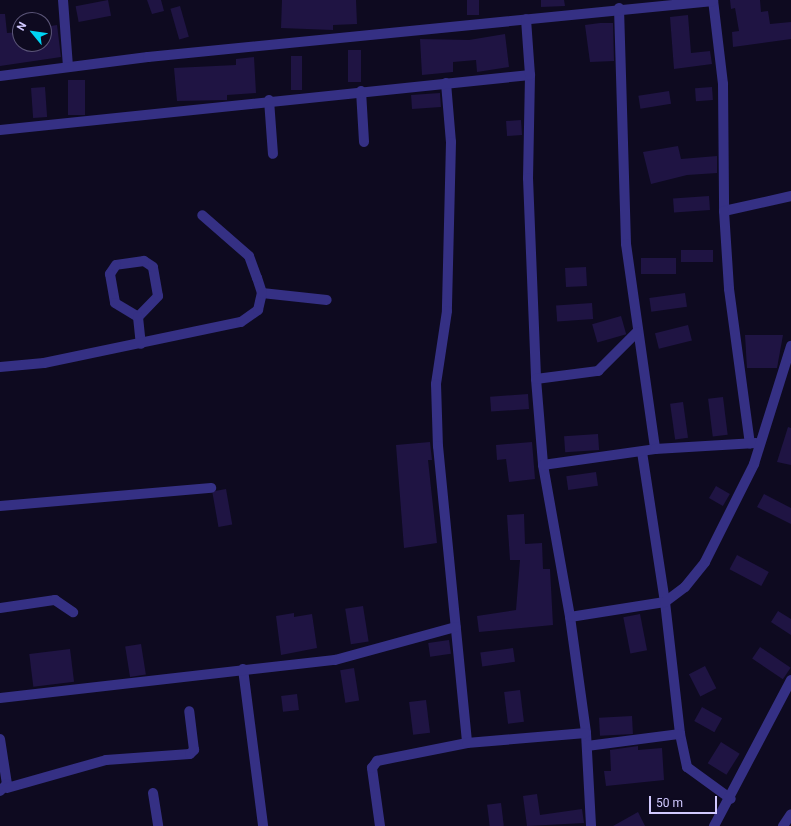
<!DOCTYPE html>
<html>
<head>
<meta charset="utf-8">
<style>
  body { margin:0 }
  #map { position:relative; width:791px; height:826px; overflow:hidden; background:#0e0a20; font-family:Roboto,sans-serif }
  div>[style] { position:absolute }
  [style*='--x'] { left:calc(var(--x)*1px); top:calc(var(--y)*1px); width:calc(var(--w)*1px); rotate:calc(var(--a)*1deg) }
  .building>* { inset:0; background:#1f1443; transform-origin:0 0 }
  .minor>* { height:10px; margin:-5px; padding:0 5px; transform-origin:5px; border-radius:5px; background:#353084 }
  span { translate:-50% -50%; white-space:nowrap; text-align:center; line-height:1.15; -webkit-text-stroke:3.5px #0e0a20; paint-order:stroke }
  .north { position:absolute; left:12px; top:12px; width:40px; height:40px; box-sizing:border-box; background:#0e0a20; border:1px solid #5c5679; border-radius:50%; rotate:299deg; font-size:11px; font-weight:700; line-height:16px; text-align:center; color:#d1c9ff }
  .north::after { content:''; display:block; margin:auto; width:14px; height:18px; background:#00d5f4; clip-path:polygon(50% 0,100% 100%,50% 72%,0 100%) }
  .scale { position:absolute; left:649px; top:796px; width:68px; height:18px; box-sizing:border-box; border:2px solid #d1c9ff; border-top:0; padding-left:5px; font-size:12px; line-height:14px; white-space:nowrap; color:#d1c9ff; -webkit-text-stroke:3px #0e0a20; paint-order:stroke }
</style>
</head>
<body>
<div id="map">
  <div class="building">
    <i style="left:108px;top:0;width:16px;height:33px;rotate:79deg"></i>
    <i style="clip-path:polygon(147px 0,161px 0,164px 11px,152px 14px)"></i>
    <i style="clip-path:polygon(282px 0,356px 0,357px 24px,333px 25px,333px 30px,281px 28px)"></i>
    <i style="left:467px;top:0;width:12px;height:15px"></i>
    <i style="clip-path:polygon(541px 0,564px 0,565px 6px,541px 7px)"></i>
    <i style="clip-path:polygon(730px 0,760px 0,761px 12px,768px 11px,770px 24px,791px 22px,791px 39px,733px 47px,732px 32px,739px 31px,735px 8px,731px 9px)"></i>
    <i style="left:180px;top:6px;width:32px;height:10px;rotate:74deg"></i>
    <i style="clip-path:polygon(0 14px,5px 14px,7px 33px,20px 32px,20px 44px,44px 44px,44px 27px,57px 25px,61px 57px,0 66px)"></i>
    <i style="clip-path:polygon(688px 15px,691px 53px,710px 51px,712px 64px,674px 69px,670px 17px)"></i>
    <i style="clip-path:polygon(600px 23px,613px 23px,614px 61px,590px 62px,585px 25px)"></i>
    <i style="clip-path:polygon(505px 34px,509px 67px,477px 72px,476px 60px,453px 62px,453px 72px,422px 75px,420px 39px,469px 40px)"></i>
    <i style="left:348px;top:50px;width:13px;height:32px"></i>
    <i style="left:291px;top:56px;width:11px;height:34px"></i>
    <i style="clip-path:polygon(254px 57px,256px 93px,227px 95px,227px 100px,177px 101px,174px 68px,236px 65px,236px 59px)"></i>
    <i style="left:85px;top:80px;width:35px;height:17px;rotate:90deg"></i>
    <i style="left:45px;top:87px;width:30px;height:14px;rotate:86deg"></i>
    <i style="left:712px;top:87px;width:13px;height:17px;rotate:86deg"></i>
    <i style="left:669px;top:91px;width:13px;height:31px;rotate:81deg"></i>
    <i style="left:440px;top:93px;width:14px;height:29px;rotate:86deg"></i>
    <i style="left:521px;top:120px;width:15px;height:15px;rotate:86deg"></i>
    <i style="clip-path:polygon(678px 146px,681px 159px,717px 156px,717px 173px,687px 175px,651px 184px,643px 152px)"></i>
    <i style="left:709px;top:196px;width:14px;height:36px;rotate:86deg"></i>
    <i style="left:713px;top:250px;width:12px;height:32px;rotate:90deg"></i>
    <i style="left:641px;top:258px;width:35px;height:16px"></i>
    <i style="left:586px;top:267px;width:19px;height:21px;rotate:87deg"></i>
    <i style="left:685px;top:293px;width:14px;height:36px;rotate:82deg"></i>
    <i style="left:592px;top:303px;width:16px;height:36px;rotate:86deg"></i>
    <i style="left:621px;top:316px;width:19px;height:30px;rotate:74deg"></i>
    <i style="left:688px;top:325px;width:16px;height:34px;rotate:76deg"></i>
    <i style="clip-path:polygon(745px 335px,783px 335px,777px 368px,747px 368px)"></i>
    <i style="left:528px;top:394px;width:15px;height:38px;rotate:86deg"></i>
    <i style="left:723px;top:397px;width:38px;height:15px;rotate:83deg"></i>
    <i style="left:683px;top:402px;width:36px;height:13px;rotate:82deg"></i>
    <i style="clip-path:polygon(788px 427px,791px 428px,791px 465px,777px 462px)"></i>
    <i style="left:598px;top:434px;width:16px;height:34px;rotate:86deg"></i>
    <i style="clip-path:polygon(430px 442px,432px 460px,428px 460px,437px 543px,404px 548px,396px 445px)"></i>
    <i style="clip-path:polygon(532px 442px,535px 479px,509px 482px,506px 459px,497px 460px,496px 445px)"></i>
    <i style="left:596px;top:472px;width:14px;height:30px;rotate:82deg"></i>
    <i style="left:716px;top:486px;width:16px;height:14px;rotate:30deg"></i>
    <i style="left:226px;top:489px;width:36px;height:14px;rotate:80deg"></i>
    <i style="clip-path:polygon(764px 494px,791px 508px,791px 524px,757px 507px)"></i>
    <i style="clip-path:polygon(524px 514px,525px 544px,542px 543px,543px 569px,550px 569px,553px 625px,479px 632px,477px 616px,516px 610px,520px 560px,510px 560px,507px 515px)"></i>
    <i style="left:737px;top:555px;width:36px;height:16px;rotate:28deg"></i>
    <i style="left:363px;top:606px;width:36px;height:18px;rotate:81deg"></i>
    <i style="clip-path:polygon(778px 611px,791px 619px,791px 635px,771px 622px)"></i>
    <i style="clip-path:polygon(294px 613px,294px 617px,312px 614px,317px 648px,281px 655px,276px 616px)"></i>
    <i style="left:640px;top:614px;width:37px;height:17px;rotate:79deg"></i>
    <i style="left:449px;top:640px;width:14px;height:21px;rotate:82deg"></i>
    <i style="left:141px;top:644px;width:31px;height:16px;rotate:81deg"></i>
    <i style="left:760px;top:647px;width:37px;height:14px;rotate:34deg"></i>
    <i style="left:513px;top:648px;width:14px;height:33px;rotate:82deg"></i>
    <i style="left:70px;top:649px;width:33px;height:41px;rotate:83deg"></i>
    <i style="left:705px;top:666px;width:25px;height:18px;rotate:63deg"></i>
    <i style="left:354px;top:668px;width:33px;height:14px;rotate:81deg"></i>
    <i style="left:520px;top:690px;width:32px;height:16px;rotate:83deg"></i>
    <i style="left:297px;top:694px;width:16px;height:16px;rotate:83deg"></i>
    <i style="left:426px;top:700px;width:33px;height:17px;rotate:83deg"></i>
    <i style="left:702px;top:707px;width:23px;height:16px;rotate:29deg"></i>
    <i style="left:632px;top:716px;width:18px;height:33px;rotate:87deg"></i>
    <i style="left:721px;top:742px;width:22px;height:25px;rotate:32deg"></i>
    <i style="clip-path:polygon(638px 746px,638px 750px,662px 748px,664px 780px,606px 786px,604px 771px,611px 771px,610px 750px)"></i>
    <i style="clip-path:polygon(537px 794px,540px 815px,582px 809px,584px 823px,527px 826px,523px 796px)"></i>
    <i style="left:501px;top:803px;width:23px;height:14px;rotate:83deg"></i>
    <i style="clip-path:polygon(638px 812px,645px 826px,613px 826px)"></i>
  </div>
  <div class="minor">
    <i style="--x:63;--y:0;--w:67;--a:85.7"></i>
    <i style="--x:713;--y:0;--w:85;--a:83.2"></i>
    <i style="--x:723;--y:84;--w:127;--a:89.5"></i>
    <i style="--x:724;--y:211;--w:69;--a:-12.6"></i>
    <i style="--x:619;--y:8;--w:236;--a:88.3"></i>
    <i style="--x:626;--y:244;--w:207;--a:81.9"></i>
    <i style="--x:530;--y:75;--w:103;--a:91.1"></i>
    <i style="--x:528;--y:178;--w:201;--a:87.7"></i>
    <i style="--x:536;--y:379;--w:86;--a:85.3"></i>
    <i style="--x:543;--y:465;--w:154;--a:79.9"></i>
    <i style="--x:570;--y:617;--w:117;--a:82.1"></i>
    <i style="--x:586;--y:733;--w:93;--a:86.9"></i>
    <i style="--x:0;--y:76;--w:149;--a:-7.3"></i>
    <i style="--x:148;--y:57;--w:568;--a:-5.66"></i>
    <i style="--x:446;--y:83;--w:59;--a:85.2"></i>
    <i style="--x:451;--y:142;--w:169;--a:91.4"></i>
    <i style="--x:447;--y:311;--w:74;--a:98.6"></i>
    <i style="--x:436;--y:384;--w:62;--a:88.2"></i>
    <i style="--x:438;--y:446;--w:298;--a:84.4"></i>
    <i style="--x:361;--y:91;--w:51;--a:86.6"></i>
    <i style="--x:269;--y:100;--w:54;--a:85.8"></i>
    <i style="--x:0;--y:130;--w:533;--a:-5.92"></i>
    <i style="--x:530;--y:75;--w:56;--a:-94.1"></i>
    <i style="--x:724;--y:211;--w:78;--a:86.3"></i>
    <i style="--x:729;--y:289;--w:156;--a:82.3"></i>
    <i style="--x:262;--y:293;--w:65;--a:6.1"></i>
    <i style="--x:138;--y:317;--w:29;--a:-46"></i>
    <i style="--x:158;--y:296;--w:29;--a:-100"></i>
    <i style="--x:153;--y:267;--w:11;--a:-146"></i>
    <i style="--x:144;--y:261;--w:28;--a:172"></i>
    <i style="--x:116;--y:265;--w:11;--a:124"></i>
    <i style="--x:110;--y:274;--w:29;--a:80"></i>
    <i style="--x:115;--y:303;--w:27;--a:31"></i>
    <i style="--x:138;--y:317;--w:27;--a:84"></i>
    <i style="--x:0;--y:367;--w:44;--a:-5.2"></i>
    <i style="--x:44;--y:363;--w:201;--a:-11.8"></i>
    <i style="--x:241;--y:322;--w:21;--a:-35"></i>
    <i style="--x:258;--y:310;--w:17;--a:-77"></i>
    <i style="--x:262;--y:293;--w:16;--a:-108"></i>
    <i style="--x:257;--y:278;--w:23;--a:-110"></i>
    <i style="--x:249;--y:256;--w:62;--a:-138.9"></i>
    <i style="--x:536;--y:379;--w:63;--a:-7.4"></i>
    <i style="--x:598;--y:371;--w:55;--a:-45"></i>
    <i style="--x:642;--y:452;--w:152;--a:81.3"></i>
    <i style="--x:665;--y:602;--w:133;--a:83.5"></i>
    <i style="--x:680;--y:734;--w:34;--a:78"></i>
    <i style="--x:687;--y:767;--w:54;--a:36"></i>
    <i style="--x:543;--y:465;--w:113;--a:-8.1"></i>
    <i style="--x:655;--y:449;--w:101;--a:-3.4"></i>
    <i style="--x:0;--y:506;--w:212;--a:-4.9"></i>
    <i style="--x:0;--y:608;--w:56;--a:-8.3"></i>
    <i style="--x:55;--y:600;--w:22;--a:34"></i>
    <i style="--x:570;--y:617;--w:96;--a:-9"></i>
    <i style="--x:665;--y:602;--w:25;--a:-37"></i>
    <i style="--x:685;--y:587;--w:32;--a:-51"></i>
    <i style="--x:705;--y:562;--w:110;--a:-63.4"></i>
    <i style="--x:754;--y:464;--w:124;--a:-72.6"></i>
    <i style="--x:243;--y:669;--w:158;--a:82.7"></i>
    <i style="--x:0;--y:698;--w:337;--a:-6.5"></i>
    <i style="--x:335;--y:660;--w:125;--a:-15.3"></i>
    <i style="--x:0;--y:739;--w:46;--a:81.2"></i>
    <i style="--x:7;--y:784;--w:10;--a:135"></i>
    <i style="--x:587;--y:746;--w:94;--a:-7.4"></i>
    <i style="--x:7;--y:788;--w:103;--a:-15.8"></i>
    <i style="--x:106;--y:760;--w:84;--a:-4.1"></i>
    <i style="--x:190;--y:754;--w:6;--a:-45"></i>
    <i style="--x:194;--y:750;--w:39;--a:-97"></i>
    <i style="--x:153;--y:793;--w:33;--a:81"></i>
    <i style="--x:380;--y:826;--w:59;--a:-97.9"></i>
    <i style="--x:372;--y:768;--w:9;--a:-54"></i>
    <i style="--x:377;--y:761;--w:92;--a:-11.3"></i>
    <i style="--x:467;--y:743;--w:119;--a:-4.8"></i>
    <i style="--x:714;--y:826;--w:165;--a:-62.2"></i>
    <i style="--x:783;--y:826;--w:14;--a:-56"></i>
  </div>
  <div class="north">N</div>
  <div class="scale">50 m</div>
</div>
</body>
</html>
